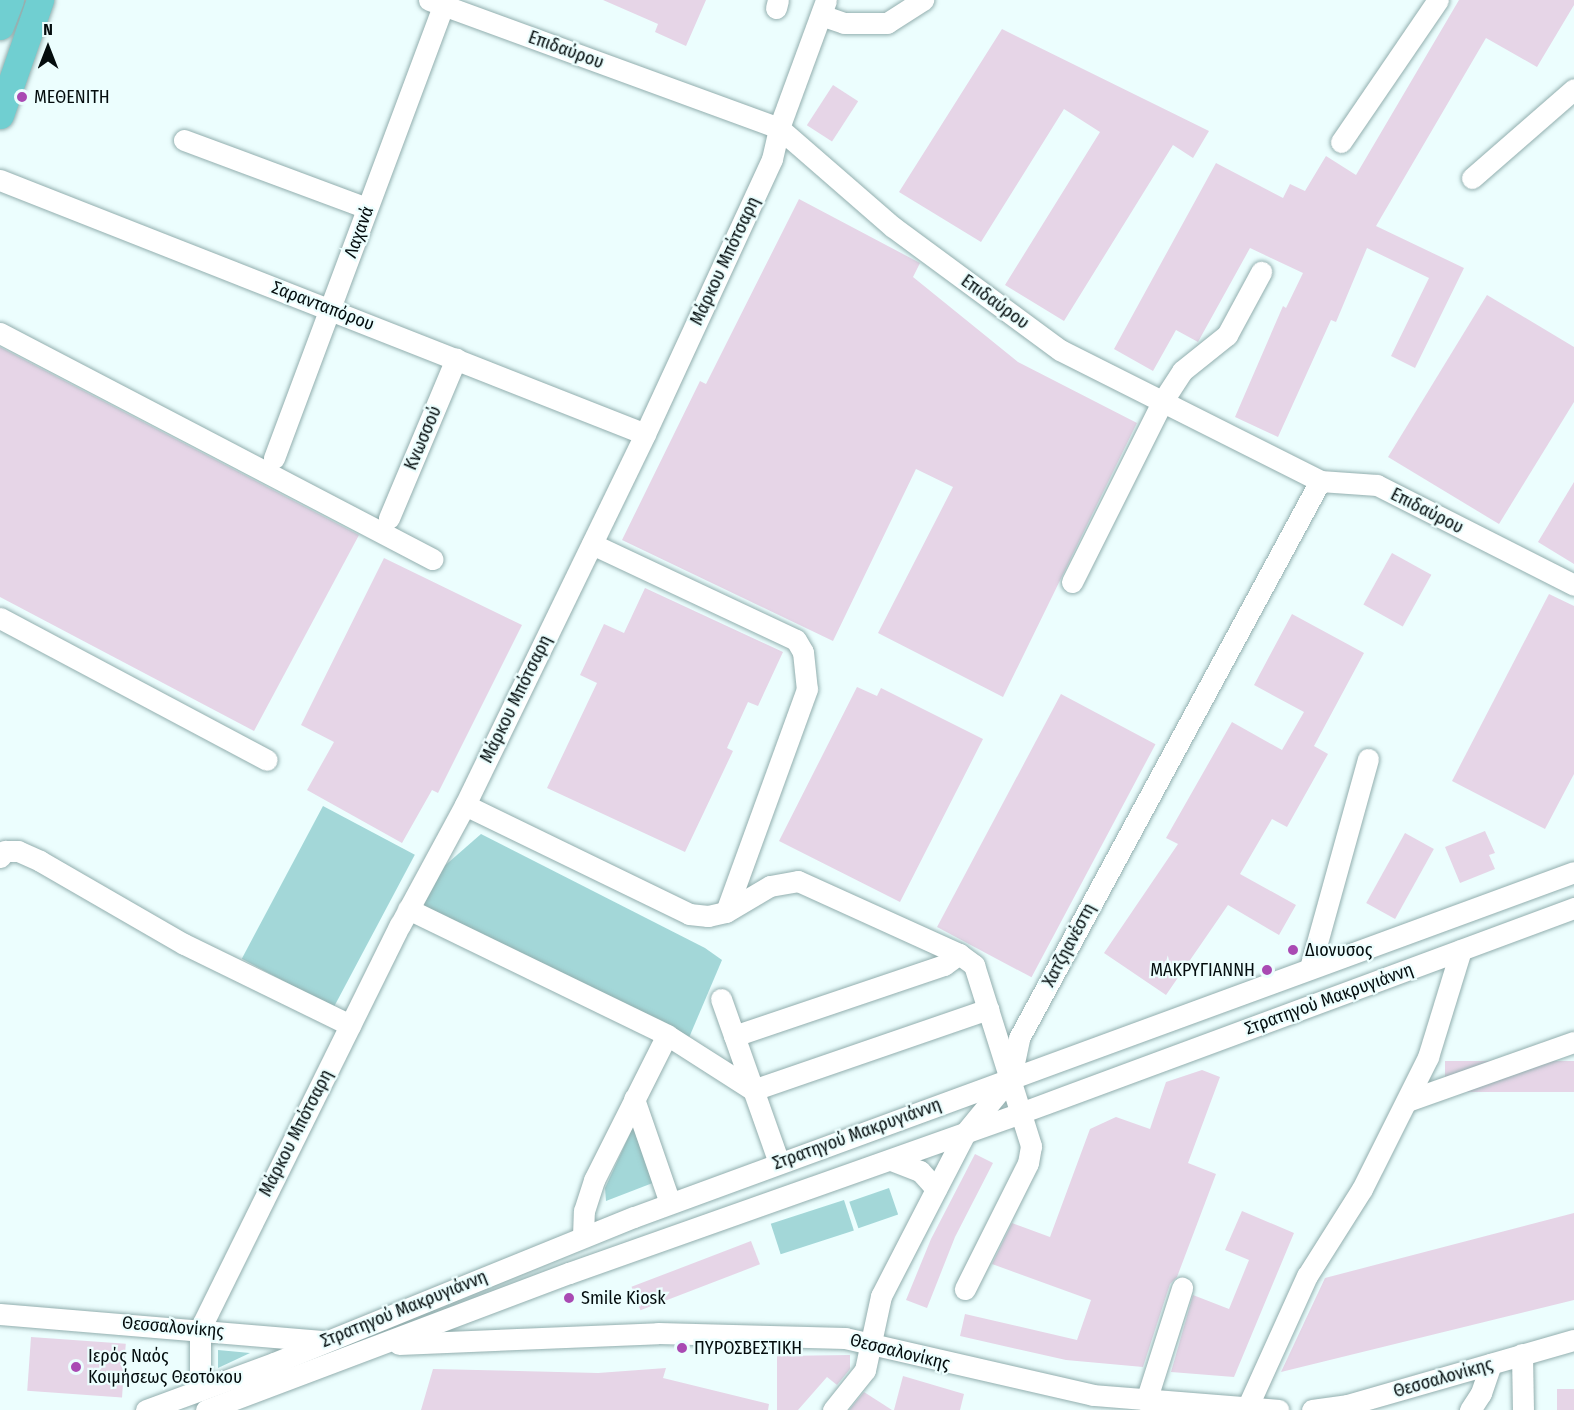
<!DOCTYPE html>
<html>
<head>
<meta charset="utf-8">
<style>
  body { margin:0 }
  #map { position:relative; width:1574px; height:1410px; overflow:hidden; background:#ecfefe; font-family:"Fira Sans Condensed",sans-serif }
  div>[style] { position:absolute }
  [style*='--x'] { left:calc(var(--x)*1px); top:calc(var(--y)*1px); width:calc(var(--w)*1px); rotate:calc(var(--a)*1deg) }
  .green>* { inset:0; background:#a3d7d8; transform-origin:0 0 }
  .building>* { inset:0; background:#e6d5e7; transform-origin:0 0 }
  .roads { filter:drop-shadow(0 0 2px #92aeae) drop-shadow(0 0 2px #92aeae) }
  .minor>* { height:21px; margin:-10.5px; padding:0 10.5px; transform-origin:10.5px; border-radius:10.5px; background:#fff }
  .major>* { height:27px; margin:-13.5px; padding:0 13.5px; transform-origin:13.5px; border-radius:13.5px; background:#70cfd1 }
  .dots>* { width:16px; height:16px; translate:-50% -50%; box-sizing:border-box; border:3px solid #ecfefe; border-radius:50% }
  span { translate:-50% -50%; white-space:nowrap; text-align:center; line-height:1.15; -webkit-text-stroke:4.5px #ecfefe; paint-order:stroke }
  .street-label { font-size:18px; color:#040d0e }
  .poi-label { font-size:18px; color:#040d0e }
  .left { translate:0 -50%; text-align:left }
  .right { translate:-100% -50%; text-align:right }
  .north { position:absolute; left:18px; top:18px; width:60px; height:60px; -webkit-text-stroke:4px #ecfefe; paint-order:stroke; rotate:0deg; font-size:16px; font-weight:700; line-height:24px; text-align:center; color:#040d0e }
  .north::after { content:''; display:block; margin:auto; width:21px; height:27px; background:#040d0e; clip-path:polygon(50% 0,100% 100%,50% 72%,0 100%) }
</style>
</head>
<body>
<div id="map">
  <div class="green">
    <i style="left:323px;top:806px;width:104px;height:173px;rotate:28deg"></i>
    <i style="clip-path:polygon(481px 834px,705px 948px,722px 960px,688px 1040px,421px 909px,441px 869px)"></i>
    <i style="clip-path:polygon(635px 1123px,663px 1179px,606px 1201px,605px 1188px)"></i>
    <i style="left:889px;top:1188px;width:28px;height:42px;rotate:71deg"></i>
    <i style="left:844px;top:1200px;width:32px;height:77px;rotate:72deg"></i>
    <i style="clip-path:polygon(218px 1350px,250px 1353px,218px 1368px)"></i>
  </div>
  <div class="building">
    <i style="clip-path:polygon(603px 0,706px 0,686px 46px,655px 32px,658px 24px)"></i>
    <i style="clip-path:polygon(1459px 0,1574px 0,1574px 5px,1537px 67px,1486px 38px,1376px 226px,1464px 268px,1415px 368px,1391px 356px,1429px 278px,1367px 248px,1336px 322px,1331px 320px,1278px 437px,1235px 417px,1283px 306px,1286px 308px,1303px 273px,1250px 248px,1198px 342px,1176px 330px,1153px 371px,1114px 349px,1216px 163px,1283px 198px,1290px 184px,1305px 191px,1326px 156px,1356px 175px)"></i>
    <i style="clip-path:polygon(1002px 29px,1209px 131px,1193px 158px,1173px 145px,1064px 321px,1005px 285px,1100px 132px,1064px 109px,981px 242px,899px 192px)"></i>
    <i style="left:833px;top:85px;width:30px;height:48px;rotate:33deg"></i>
    <i style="clip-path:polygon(799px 199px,920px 263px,913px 277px,1018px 362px,1137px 423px,1003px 697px,878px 633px,953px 487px,916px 469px,833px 641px,622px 540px,700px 381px,706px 384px)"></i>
    <i style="clip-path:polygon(1487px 295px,1574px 347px,1574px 402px,1499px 524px,1388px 457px)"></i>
    <i style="clip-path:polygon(0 347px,359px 535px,254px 731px,0 597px)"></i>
    <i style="clip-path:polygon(1574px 482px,1574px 564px,1538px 542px)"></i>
    <i style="left:1392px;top:553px;width:45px;height:59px;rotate:29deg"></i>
    <i style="clip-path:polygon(384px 558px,522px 625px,438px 793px,432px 790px,402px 843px,307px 790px,334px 742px,301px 725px)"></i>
    <i style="clip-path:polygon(645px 588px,783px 652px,758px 706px,748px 702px,727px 748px,733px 751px,685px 852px,547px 788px,597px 683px,580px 675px,604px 624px,624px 633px)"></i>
    <i style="clip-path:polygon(1549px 594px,1574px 606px,1574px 774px,1545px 829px,1452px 781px)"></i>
    <i style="clip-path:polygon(1292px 614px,1364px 653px,1314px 746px,1328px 754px,1287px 827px,1272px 819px,1240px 874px,1296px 905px,1279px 935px,1228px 905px,1166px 995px,1104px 953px,1178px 844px,1166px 838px,1232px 722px,1282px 750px,1304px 712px,1254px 685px)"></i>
    <i style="clip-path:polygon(857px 687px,877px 696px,881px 688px,983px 739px,900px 902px,779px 841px)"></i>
    <i style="left:1061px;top:694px;width:107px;height:264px;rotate:28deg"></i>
    <i style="clip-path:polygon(1485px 831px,1495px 853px,1489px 855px,1495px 869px,1460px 883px,1445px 847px)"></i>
    <i style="left:1405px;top:833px;width:33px;height:80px;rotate:29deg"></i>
    <i style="left:1574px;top:1061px;width:31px;height:129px;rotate:90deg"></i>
    <i style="clip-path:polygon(1202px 1070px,1220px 1077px,1188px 1163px,1216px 1174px,1177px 1277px,1170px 1284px,1143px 1367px,1066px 1360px,960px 1336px,965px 1314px,1077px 1340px,1091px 1300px,992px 1264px,1012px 1223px,1050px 1237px,1090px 1129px,1116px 1117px,1150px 1129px,1166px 1082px)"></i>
    <i style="clip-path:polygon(975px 1154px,993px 1163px,955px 1237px,927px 1308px,906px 1300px,931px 1239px)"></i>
    <i style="clip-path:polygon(1242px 1211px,1294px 1233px,1234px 1377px,1171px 1372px,1193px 1295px,1229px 1309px,1249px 1260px,1225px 1250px)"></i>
    <i style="clip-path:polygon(1574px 1213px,1574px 1300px,1281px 1372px,1325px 1278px)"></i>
    <i style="left:751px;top:1241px;width:25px;height:128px;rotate:69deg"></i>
    <i style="left:31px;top:1337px;width:95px;height:54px;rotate:4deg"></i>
    <i style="clip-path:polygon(850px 1355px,850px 1369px,837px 1385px,827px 1377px,798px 1410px,777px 1410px,777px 1356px)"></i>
    <i style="clip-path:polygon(666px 1368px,663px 1378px,769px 1404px,768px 1410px,421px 1410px,433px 1369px,598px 1373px)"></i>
    <i style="clip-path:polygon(903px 1376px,964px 1394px,960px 1410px,894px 1410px)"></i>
    <i style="left:1557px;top:1389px;width:17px;height:21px"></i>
    <i style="clip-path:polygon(864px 1392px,892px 1410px,849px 1410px)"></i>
  </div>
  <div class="roads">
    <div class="minor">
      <i style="--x:429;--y:0;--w:373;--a:20.1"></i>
      <i style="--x:779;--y:128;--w:151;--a:41"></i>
      <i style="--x:893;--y:227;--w:207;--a:36.4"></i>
      <i style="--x:1060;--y:350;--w:291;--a:26.7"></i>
      <i style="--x:1320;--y:481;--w:57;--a:4"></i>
      <i style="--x:1377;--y:485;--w:221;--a:26.9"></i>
      <i style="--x:776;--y:8;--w:8;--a:-76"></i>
      <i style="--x:821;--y:15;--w:24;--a:19"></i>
      <i style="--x:844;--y:23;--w:43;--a:0"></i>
      <i style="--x:887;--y:23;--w:43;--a:-32.6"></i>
      <i style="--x:184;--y:140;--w:195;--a:20.4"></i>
      <i style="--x:1341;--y:142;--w:172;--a:-55.7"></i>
      <i style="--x:1472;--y:178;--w:135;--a:-41.1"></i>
      <i style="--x:0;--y:180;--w:693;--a:21.49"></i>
      <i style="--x:0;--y:333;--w:488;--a:27.6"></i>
      <i style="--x:274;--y:458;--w:483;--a:-69.5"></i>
      <i style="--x:389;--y:518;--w:173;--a:-67.2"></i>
      <i style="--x:592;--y:544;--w:225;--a:25.2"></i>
      <i style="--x:796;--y:640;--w:14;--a:60"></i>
      <i style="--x:803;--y:652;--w:37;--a:84"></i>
      <i style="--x:807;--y:689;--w:237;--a:110"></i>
      <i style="--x:1072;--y:582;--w:201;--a:-63.4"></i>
      <i style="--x:1162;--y:402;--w:37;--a:-57"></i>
      <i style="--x:1182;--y:371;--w:58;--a:-38.7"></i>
      <i style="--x:1227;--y:335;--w:72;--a:-61.6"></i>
      <i style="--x:0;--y:618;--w:302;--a:28"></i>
      <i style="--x:465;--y:805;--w:249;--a:25.9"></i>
      <i style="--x:689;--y:914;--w:19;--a:6"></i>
      <i style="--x:708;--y:916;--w:18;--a:-13"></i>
      <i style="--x:726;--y:912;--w:51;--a:-30.6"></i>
      <i style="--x:770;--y:886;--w:28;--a:-10"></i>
      <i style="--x:798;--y:881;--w:177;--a:24.4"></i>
      <i style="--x:959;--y:954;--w:19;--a:36"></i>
      <i style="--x:974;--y:965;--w:190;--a:72.5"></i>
      <i style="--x:1031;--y:1146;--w:17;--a:100"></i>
      <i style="--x:1028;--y:1163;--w:141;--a:116.6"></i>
      <i style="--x:0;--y:857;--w:8;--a:-50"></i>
      <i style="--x:5;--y:851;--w:13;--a:0"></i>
      <i style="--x:18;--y:851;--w:24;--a:24"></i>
      <i style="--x:40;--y:861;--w:166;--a:30"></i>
      <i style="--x:184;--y:944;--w:185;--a:26"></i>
      <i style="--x:408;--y:909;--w:288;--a:25.9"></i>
      <i style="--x:667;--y:1035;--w:102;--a:32.6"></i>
      <i style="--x:753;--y:1090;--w:249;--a:-19"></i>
      <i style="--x:1310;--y:968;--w:217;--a:-74.5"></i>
      <i style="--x:721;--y:999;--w:174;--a:70.5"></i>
      <i style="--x:734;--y:1036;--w:222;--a:-18.7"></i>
      <i style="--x:944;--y:965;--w:19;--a:-36"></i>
      <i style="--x:634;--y:1099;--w:110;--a:70.9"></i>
      <i style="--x:1407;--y:1101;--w:177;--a:-19.5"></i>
      <i style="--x:891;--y:1160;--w:31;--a:21"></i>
      <i style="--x:920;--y:1171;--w:24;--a:48"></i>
      <i style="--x:583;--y:1236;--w:25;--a:-88"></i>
      <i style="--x:584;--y:1211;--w:33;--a:-72"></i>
      <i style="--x:594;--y:1180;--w:162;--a:-63.3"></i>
      <i style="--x:0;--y:1314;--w:323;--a:4.8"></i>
      <i style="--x:399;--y:1344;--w:259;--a:-2.4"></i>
      <i style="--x:658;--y:1333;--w:187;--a:1.5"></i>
      <i style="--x:845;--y:1338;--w:254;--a:12.9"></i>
      <i style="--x:1093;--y:1395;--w:186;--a:4.6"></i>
      <i style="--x:1522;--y:1354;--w:56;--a:89"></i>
      <i style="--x:200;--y:1390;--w:61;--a:-90"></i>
      <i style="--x:200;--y:1329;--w:451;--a:-63.7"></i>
      <i style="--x:400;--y:925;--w:136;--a:-61.6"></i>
      <i style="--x:465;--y:805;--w:412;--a:-64.1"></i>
      <i style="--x:645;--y:434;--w:303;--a:-65.2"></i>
      <i style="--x:772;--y:159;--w:32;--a:-77"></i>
      <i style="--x:779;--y:128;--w:136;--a:-69.8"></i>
      <i style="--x:1146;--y:1401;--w:119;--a:-72.3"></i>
      <i style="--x:1247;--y:1408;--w:145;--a:-65.6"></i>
      <i style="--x:1307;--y:1276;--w:103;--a:-57.7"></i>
      <i style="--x:1362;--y:1189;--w:148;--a:-63.4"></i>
      <i style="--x:1428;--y:1057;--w:112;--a:-72.9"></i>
      <i style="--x:146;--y:1410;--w:136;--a:-20.2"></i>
      <i style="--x:274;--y:1363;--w:388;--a:-22.1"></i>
      <i style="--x:634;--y:1217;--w:1001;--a:-20.15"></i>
      <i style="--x:206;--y:1410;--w:388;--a:-20.7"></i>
      <i style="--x:569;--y:1273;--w:482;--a:-19.5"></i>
      <i style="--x:1023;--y:1112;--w:588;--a:-20.32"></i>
      <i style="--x:833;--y:1410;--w:51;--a:-51.3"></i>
      <i style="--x:865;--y:1370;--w:76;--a:-77.8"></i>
      <i style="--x:881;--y:1296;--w:183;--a:-62.7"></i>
      <i style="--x:965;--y:1133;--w:72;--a:-50.6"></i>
      <i style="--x:1011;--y:1077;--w:40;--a:-78"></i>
      <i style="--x:1019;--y:1038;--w:633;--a:-61.61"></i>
      <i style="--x:1312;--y:1410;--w:35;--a:-8"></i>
      <i style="--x:1347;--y:1405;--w:236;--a:-16"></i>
      <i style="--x:1470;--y:1410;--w:20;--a:-57"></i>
      <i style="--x:1481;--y:1393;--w:31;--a:-71"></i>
    </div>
    <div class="major">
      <i style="--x:0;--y:26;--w:28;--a:-69"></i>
      <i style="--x:0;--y:115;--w:122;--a:-70.8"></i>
    </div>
  </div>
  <div class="dots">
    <i style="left:22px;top:97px;background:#a94ab3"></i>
    <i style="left:1293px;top:950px;background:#a94ab3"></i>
    <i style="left:1267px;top:970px;background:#a94ab3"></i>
    <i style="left:569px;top:1298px;background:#a94ab3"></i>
    <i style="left:682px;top:1348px;background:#a94ab3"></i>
    <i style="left:76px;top:1367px;background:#a94ab3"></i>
  </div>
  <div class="street-label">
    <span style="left:566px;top:50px;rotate:20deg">Επιδαύρου</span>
    <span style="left:359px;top:232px;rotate:-70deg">Λαχανά</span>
    <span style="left:725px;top:261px;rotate:-65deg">Μάρκου Μπότσαρη</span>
    <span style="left:995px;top:302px;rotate:36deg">Επιδαύρου</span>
    <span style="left:323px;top:306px;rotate:21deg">Σαρανταπόρου</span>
    <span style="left:423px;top:438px;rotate:-67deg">Κνωσσού</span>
    <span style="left:1427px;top:511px;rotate:27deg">Επιδαύρου</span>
    <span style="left:516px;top:699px;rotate:-64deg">Μάρκου Μπότσαρη</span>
    <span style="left:1069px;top:945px;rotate:-62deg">Χατζηανέστη</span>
    <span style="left:1329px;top:999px;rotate:-20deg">Στρατηγού Μακρυγιάννη</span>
    <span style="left:296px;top:1133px;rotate:-63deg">Μάρκου Μπότσαρη</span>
    <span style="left:857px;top:1134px;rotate:-20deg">Στρατηγού Μακρυγιάννη</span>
    <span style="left:404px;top:1309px;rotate:-22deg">Στρατηγού Μακρυγιάννη</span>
    <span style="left:173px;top:1327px;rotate:5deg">Θεσσαλονίκης</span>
    <span style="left:900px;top:1352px;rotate:14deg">Θεσσαλονίκης</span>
    <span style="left:1443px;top:1378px;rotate:-16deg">Θεσσαλονίκης</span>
  </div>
  <div class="poi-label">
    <span class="left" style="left:34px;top:97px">ΜΕΘΕΝΙΤΗ</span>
    <span class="left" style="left:1305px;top:950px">Διονυσος</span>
    <span class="right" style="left:1255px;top:970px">ΜΑΚΡΥΓΙΑΝΝΗ</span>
    <span class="left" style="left:581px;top:1298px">Smile Kiosk</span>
    <span class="left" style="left:694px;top:1348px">ΠΥΡΟΣΒΕΣΤΙΚΗ</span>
    <span class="left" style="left:88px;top:1367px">Ιερός Ναός<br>Κοιμήσεως Θεοτόκου</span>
  </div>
  <div class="north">N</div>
</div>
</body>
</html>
